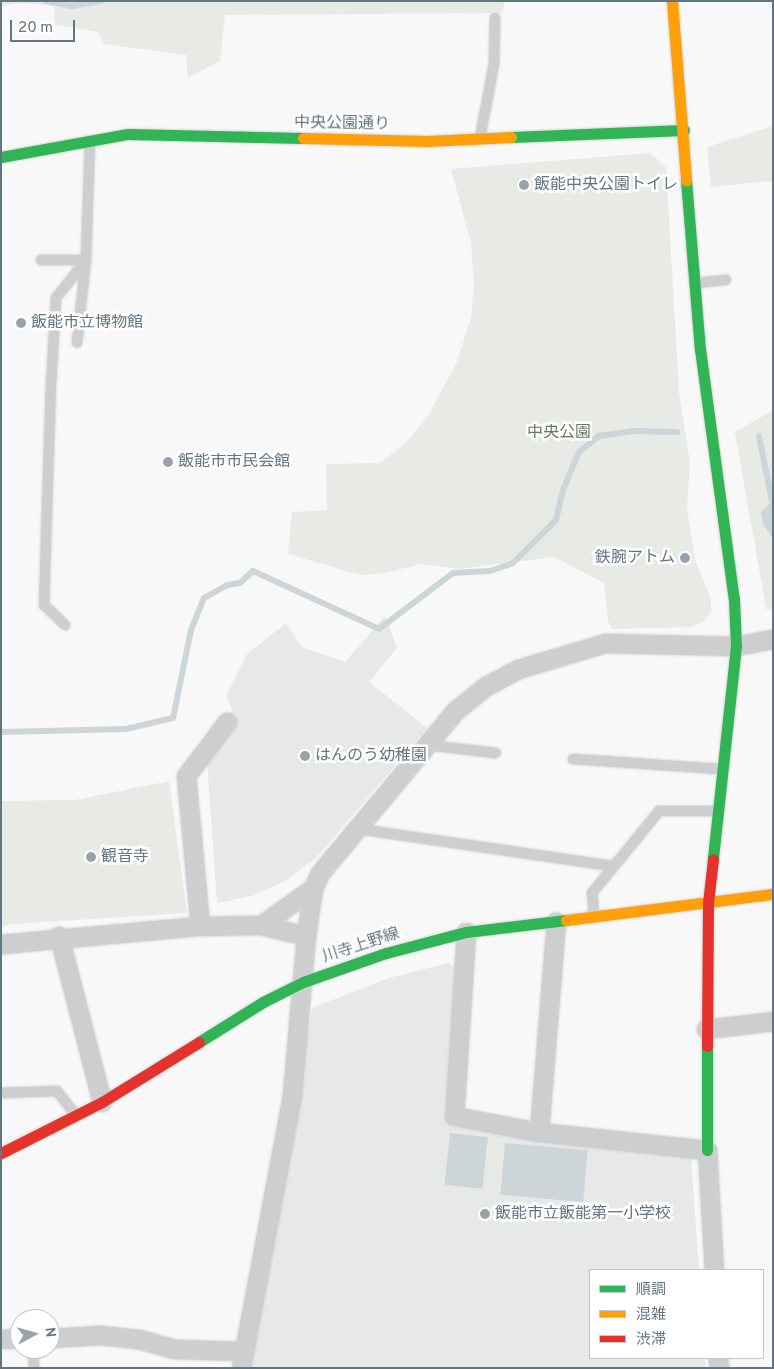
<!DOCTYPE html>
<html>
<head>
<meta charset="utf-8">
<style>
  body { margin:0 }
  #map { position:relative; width:774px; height:1369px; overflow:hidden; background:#f8f8f8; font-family:Overpass,"Noto Sans JP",sans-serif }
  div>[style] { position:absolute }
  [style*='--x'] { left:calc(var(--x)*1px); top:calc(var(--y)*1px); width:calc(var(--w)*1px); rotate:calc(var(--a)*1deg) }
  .built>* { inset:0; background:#e7e8e8 }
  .green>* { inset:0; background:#e7eae5 }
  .water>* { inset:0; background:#cdd5d8; transform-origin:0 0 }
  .stream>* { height:6px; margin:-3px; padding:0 3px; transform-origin:3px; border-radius:3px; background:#cdd5d8 }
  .roads { filter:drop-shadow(0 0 1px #d4d5d6) drop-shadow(0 0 1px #d4d5d6) }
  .lane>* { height:10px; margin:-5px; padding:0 5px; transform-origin:5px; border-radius:5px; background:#cdcecf }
  .street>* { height:19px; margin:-9.5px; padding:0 9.5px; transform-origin:9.5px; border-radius:9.5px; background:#cdcecf }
  .fast>* { height:11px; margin:-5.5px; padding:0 5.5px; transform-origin:5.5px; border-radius:5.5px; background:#30b455 }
  .slow>* { height:11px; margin:-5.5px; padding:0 5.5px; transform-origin:5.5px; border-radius:5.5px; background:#ff9f0a }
  .jam>* { height:11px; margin:-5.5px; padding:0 5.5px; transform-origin:5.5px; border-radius:5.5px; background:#e5322d }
  .dots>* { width:14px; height:14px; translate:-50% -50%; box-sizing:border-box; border:2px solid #fff; border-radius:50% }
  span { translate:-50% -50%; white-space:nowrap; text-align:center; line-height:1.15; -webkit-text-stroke:5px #fff; paint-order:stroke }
  .street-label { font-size:16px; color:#637582 }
  .poi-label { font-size:16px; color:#637582 }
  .left { translate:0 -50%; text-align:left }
  .right { translate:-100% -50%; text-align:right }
  .park-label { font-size:16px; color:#677a63 }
  .frame { position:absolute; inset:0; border:2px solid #637582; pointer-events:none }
  .legend { position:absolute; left:589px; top:1269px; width:175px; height:90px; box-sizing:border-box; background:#fff; border:1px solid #c1c8cd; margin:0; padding:6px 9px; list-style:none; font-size:15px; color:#637582 }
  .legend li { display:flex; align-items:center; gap:10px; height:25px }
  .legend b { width:25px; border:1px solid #c1c8cd }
  .north { position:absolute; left:10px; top:1309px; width:50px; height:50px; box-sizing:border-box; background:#fff; border:1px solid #c1c8cd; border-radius:50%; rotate:84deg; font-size:14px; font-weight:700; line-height:20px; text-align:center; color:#637582 }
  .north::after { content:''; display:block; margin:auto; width:18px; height:22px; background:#97a3ab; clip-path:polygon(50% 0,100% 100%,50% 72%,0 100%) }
  .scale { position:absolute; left:10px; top:20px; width:65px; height:22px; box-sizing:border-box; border:2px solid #637582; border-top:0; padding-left:6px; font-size:15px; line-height:18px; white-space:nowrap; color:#637582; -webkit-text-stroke:4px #fff; paint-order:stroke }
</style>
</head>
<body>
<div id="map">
  <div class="built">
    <i style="clip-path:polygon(385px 616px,397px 648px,369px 682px,427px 728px,317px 857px,285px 881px,252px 896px,217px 903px,206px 747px,227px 722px,232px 710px,226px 696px,247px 654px,286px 623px,302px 647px,345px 662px)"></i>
    <i style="clip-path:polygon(448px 963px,455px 968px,449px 1122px,691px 1157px,699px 1270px,590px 1270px,590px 1358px,705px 1358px,705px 1368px,248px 1368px,312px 1008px,389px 978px)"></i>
  </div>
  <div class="green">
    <i style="clip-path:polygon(1px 1px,505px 1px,502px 13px,225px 15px,220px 61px,188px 78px,186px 55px,104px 44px,98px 32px,55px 25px,54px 6px,23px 3px,1px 6px)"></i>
    <i style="clip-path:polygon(773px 126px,773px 181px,711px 187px,707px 147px)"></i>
    <i style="clip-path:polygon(650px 153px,666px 167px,679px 392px,690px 463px,687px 508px,695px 560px,711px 599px,711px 612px,703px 622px,691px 627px,612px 629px,608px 621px,604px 583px,554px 557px,459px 569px,421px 564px,386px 573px,360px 575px,288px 554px,292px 512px,327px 510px,326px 464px,379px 463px,404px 445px,428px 416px,457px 362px,471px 317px,474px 285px,471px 243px,451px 169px)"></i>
    <i style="clip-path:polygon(773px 410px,773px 610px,766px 609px,735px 432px)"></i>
    <i style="clip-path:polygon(169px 781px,187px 913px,12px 924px,1px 927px,1px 801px,75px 800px)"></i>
  </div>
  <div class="water">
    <i style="clip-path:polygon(773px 501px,773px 539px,763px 524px,761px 512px)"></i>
    <i style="left:450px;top:1133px;width:38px;height:52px;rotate:6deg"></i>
    <i style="left:505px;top:1143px;width:83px;height:52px;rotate:5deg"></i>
  </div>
  <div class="stream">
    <i style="--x:46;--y:1;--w:26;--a:11"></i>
    <i style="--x:72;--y:6;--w:29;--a:-10"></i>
    <i style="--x:759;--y:436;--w:66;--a:78.7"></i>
    <i style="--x:1;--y:732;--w:125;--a:-1.4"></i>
    <i style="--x:126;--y:729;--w:48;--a:-13.2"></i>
    <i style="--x:173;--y:718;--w:90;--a:-78.4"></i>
    <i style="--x:191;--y:630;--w:35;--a:-68"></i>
    <i style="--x:204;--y:598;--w:26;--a:-29"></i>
    <i style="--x:227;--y:585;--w:13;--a:-9"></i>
    <i style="--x:240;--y:583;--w:18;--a:-43"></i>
    <i style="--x:253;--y:571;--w:139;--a:24.7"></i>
    <i style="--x:379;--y:629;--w:93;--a:-37.1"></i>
    <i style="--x:453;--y:573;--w:37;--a:-3"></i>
    <i style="--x:490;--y:571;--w:24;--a:-19"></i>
    <i style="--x:513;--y:563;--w:61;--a:-45"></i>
    <i style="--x:556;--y:520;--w:31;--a:-77"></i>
    <i style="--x:563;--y:490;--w:41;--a:-67.2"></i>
    <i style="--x:579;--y:452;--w:26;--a:-39"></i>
    <i style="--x:599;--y:436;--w:35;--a:-8"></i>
    <i style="--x:634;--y:431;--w:43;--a:1.3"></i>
  </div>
  <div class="roads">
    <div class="lane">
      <i style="--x:480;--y:138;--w:75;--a:-79.3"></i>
      <i style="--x:494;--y:64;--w:46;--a:-88.8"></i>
      <i style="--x:41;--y:260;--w:45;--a:0"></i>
      <i style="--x:86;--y:260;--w:83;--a:96.2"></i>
      <i style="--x:696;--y:283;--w:30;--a:-6"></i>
      <i style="--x:65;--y:625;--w:29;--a:-136"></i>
      <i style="--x:44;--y:605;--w:220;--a:-88.2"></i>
      <i style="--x:51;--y:385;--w:87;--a:-86.7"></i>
      <i style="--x:56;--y:298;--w:48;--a:-51.7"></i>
      <i style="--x:86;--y:260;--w:119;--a:-88.1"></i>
      <i style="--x:427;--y:745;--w:69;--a:6.6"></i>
      <i style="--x:573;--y:759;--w:147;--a:3.9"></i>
      <i style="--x:358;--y:829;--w:257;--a:8.3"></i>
      <i style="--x:594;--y:915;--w:22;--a:-95"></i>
      <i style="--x:592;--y:893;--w:106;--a:-50.7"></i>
      <i style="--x:659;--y:811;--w:57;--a:0"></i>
      <i style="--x:1;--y:1093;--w:56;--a:-2"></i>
      <i style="--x:57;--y:1091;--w:29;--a:52"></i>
      <i style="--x:33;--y:1349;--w:19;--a:87"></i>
    </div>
    <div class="street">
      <i style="--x:261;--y:925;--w:64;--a:-35.4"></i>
      <i style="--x:200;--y:926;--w:151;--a:-95.3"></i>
      <i style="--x:186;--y:776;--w:68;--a:-52.8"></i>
      <i style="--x:466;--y:932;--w:184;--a:93.7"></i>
      <i style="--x:454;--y:1116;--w:86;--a:10.7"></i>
      <i style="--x:539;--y:1132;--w:169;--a:6.1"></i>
      <i style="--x:707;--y:1150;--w:120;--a:86.7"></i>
      <i style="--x:59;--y:936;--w:171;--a:75.5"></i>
      <i style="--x:1;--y:944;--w:200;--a:-5.2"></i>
      <i style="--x:200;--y:926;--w:61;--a:-0.9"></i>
      <i style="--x:261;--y:925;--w:46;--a:13.7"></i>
      <i style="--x:706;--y:1029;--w:67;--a:-6.8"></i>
      <i style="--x:539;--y:1132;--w:211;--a:-85.4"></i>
      <i style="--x:50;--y:1338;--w:50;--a:-3.4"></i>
      <i style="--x:100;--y:1335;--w:39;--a:6"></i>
      <i style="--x:139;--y:1339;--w:36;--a:16"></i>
      <i style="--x:174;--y:1349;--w:70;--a:1.6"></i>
      <i style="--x:1;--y:1339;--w:19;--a:-3"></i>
      <i style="--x:718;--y:1358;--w:10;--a:84"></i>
      <i style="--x:241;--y:1368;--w:278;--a:-79.4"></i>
      <i style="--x:292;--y:1095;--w:160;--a:-85"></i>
      <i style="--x:306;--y:936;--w:49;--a:-81.7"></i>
      <i style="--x:313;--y:888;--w:17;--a:-65"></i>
      <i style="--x:320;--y:873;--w:211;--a:-50.2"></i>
      <i style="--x:455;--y:711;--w:40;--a:-39"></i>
      <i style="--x:486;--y:686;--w:36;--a:-28"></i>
      <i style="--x:518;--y:669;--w:91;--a:-16.6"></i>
      <i style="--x:605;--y:643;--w:131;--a:1.3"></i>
      <i style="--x:736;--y:646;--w:38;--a:-11"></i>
    </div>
    <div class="fast">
      <i style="--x:511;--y:137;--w:173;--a:-2.3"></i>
      <i style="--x:1;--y:157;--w:129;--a:-10.3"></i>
      <i style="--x:128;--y:134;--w:175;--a:1.3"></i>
      <i style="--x:686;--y:180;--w:170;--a:85.3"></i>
      <i style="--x:700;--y:349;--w:252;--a:82.3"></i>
      <i style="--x:734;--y:599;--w:47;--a:87.6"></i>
      <i style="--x:736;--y:646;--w:214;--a:96.2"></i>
      <i style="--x:199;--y:1042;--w:75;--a:-32"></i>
      <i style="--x:263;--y:1002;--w:45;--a:-26.6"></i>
      <i style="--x:303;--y:982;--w:88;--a:-19.3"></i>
      <i style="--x:386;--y:953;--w:83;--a:-14.7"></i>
      <i style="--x:466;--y:932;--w:101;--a:-6.8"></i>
      <i style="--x:707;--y:1150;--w:104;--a:-90"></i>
    </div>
    <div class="slow">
      <i style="--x:672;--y:1;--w:180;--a:85.5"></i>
      <i style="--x:303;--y:138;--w:124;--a:1.4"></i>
      <i style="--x:427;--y:141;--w:84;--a:-2.7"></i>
      <i style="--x:566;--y:920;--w:209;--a:-7.2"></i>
    </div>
    <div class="jam">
      <i style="--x:707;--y:1046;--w:143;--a:-89.6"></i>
      <i style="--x:708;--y:903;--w:44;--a:-83.5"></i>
      <i style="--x:1;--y:1153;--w:113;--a:-26.8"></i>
      <i style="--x:102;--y:1102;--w:114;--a:-31.7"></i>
    </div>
  </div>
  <div class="dots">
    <i style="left:524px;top:185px;background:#97a3ab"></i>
    <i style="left:21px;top:323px;background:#97a3ab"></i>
    <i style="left:168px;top:462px;background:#97a3ab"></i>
    <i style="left:685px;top:558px;background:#97a3ab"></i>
    <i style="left:305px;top:756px;background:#97a3ab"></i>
    <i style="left:91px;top:857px;background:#97a3ab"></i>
    <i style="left:485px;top:1214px;background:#97a3ab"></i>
  </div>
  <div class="street-label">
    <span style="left:342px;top:124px;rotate:1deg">中央公園通り</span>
    <span style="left:361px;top:946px;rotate:-18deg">川寺上野線</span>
  </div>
  <div class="poi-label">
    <span class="left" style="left:534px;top:185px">飯能中央公園トイレ</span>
    <span class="left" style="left:31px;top:323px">飯能市立博物館</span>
    <span class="left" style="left:178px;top:462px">飯能市市民会館</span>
    <span class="right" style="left:675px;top:558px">鉄腕アトム</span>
    <span class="left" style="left:315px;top:756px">はんのう幼稚園</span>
    <span class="left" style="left:101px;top:857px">観音寺</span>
    <span class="left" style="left:495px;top:1214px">飯能市立飯能第一小学校</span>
  </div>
  <div class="park-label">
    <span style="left:559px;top:433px">中央公園</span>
  </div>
  <div class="frame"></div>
  <ul class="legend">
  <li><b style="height:6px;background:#30b455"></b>順調</li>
  <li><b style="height:6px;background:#ff9f0a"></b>混雑</li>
  <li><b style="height:6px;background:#e5322d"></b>渋滞</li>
  </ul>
  <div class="north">N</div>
  <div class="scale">20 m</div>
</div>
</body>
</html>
